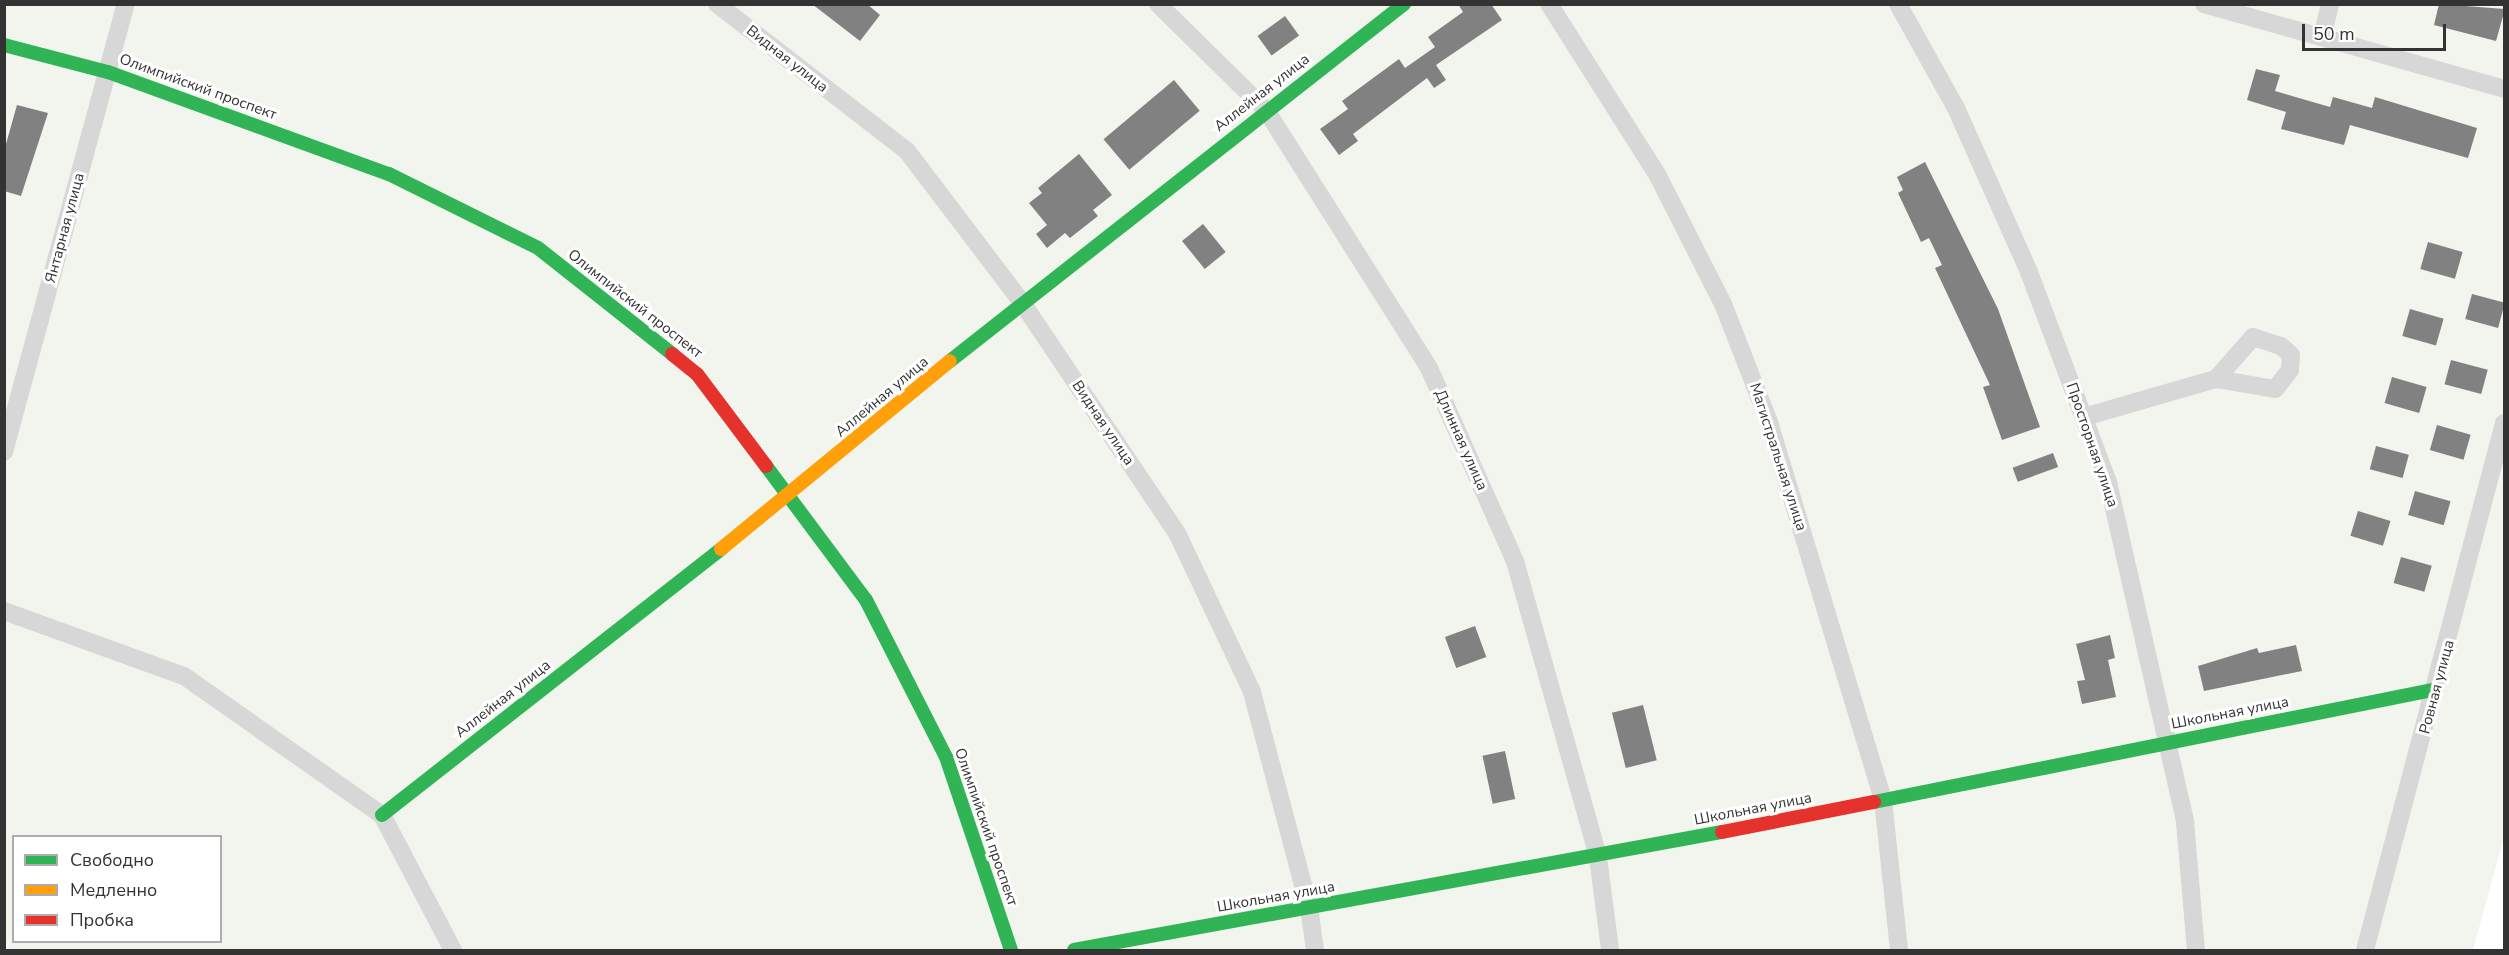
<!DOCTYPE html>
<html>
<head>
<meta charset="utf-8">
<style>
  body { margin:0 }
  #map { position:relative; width:2509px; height:955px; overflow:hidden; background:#fff; font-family:"Nunito Sans",sans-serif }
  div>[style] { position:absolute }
  .green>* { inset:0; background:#f1f5ed }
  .building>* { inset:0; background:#818181; transform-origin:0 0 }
  .street>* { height:18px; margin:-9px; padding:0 9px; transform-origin:9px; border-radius:9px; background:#d7d7d7 }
  .fast>* { height:14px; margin:-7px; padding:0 7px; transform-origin:7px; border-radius:7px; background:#30b455 }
  .slow>* { height:14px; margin:-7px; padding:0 7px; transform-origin:7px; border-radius:7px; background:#ff9f0a }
  .jam>* { height:14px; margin:-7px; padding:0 7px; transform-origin:7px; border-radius:7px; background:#e5322d }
  span { translate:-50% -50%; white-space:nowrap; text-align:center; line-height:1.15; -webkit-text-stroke:6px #fff; paint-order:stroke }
  .street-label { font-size:15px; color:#333 }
  .frame { position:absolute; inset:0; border:6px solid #333; pointer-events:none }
  .legend { position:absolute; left:12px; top:835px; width:210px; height:108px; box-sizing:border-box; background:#fff; border:2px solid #adadad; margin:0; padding:8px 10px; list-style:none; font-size:18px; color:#333 }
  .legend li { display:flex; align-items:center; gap:12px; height:30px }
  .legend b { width:30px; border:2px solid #adadad }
  .scale { position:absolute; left:2302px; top:24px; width:144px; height:27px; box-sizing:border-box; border:3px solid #333; border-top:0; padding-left:8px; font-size:18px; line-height:21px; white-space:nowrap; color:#333; -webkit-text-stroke:4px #fff; paint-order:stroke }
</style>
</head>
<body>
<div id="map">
  <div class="green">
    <div style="clip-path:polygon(evenodd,5px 5px,2504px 5px,2504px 837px,2473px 950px,5px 950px,5px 5px,14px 836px,220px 836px,220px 942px,14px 942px,14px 836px)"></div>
  </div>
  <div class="building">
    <div style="clip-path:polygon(812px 4px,867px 4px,880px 15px,860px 41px)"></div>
    <div style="clip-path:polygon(1458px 4px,1491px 4px,1502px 20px,1436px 65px,1446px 80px,1434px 88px,1427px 78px,1353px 134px,1358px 141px,1339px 155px,1320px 129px,1348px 109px,1342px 101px,1399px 59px,1405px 68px,1435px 47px,1428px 37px,1463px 12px)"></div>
    <div style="clip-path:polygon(2439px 4px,2505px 9px,2496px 41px,2434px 25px)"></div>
    <div style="left:1285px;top:16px;width:24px;height:34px;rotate:54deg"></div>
    <div style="clip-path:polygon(2256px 69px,2280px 75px,2275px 91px,2330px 107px,2333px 97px,2372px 108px,2375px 97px,2477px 128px,2468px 158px,2350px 125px,2344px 145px,2281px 129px,2286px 112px,2247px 100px)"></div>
    <div style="left:1174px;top:80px;width:40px;height:92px;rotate:50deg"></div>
    <div style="clip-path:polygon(17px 105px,48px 113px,21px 196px,4px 191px,4px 151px)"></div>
    <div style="clip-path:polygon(1079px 154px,1112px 195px,1093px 210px,1098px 216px,1070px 238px,1065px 233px,1047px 248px,1036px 234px,1047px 225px,1029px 203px,1042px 193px,1038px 188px)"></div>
    <div style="clip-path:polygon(1925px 162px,1998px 309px,2040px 427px,2002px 440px,1983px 387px,1990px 385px,1935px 268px,1942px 265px,1929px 238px,1921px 242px,1898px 193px,1903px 190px,1897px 177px)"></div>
    <div style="left:1203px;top:224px;width:36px;height:27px;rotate:51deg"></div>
    <div style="left:2428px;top:242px;width:36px;height:28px;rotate:16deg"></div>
    <div style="left:2472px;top:294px;width:34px;height:26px;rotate:15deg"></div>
    <div style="left:2410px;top:309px;width:35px;height:28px;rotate:16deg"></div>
    <div style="left:2451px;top:360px;width:38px;height:25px;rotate:15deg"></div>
    <div style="left:2392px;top:377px;width:36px;height:27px;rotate:16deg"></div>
    <div style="left:2437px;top:425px;width:35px;height:26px;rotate:16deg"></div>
    <div style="left:2376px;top:446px;width:34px;height:24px;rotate:15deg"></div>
    <div style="left:2053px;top:453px;width:15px;height:43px;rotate:70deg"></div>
    <div style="left:2415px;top:491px;width:37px;height:25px;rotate:16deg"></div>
    <div style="left:2358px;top:511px;width:34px;height:26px;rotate:17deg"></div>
    <div style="left:2401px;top:557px;width:32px;height:27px;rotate:16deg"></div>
    <div style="left:1475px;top:626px;width:33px;height:32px;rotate:70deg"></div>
    <div style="clip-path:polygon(2110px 635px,2115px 658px,2108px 660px,2116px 697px,2082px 704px,2077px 681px,2085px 680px,2076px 644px)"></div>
    <div style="clip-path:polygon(2296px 645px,2302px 671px,2204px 691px,2198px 666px,2257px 648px,2259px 653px)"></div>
    <div style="left:1643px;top:705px;width:57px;height:32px;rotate:76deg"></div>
    <div style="left:1505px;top:751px;width:49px;height:23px;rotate:78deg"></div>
  </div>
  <div class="street">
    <div style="left:717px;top:4px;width:240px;rotate:37.7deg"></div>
    <div style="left:907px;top:151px;width:188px;rotate:52.8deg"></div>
    <div style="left:1021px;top:301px;width:280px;rotate:56.1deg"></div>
    <div style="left:1177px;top:533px;width:176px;rotate:64.7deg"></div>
    <div style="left:1252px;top:692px;width:222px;rotate:75.2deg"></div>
    <div style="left:1309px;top:907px;width:43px;rotate:82.1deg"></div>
    <div style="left:1158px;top:4px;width:151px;rotate:44.5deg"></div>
    <div style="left:1266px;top:110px;width:305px;rotate:57.7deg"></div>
    <div style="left:1429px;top:368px;width:211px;rotate:66deg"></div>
    <div style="left:1515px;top:561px;width:307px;rotate:74.3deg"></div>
    <div style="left:1598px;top:857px;width:94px;rotate:82.6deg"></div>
    <div style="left:1549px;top:4px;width:204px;rotate:57.6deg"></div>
    <div style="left:1658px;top:176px;width:144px;rotate:63.1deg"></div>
    <div style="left:1723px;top:304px;width:127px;rotate:68.7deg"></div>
    <div style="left:1769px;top:422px;width:395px;rotate:73.2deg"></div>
    <div style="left:1883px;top:800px;width:151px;rotate:83.9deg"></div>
    <div style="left:1898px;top:4px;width:119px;rotate:60.9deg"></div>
    <div style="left:1956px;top:108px;width:180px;rotate:66deg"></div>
    <div style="left:2029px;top:272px;width:224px;rotate:69.4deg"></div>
    <div style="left:2108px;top:482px;width:349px;rotate:77.2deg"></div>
    <div style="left:2185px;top:822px;width:128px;rotate:85.1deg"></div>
    <div style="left:2204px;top:4px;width:312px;rotate:15.8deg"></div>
    <div style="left:2322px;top:37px;width:34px;rotate:-76deg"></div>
    <div style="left:2084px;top:417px;width:137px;rotate:-16.1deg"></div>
    <div style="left:2216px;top:379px;width:56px;rotate:-48.6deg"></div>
    <div style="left:2253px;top:337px;width:29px;rotate:18deg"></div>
    <div style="left:2281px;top:346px;width:13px;rotate:42deg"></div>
    <div style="left:2291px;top:355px;width:15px;rotate:94deg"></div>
    <div style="left:2290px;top:370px;width:24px;rotate:128deg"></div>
    <div style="left:2275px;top:389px;width:60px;rotate:-170.4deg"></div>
    <div style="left:4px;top:452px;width:464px;rotate:-74.8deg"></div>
    <div style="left:4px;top:611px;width:191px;rotate:19.9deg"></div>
    <div style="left:184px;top:676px;width:242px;rotate:35.1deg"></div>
    <div style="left:382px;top:815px;width:153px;rotate:62.3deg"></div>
    <div style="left:2365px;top:950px;width:545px;rotate:-75.22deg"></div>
  </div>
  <div class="fast">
    <div style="left:4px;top:45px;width:107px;rotate:14.6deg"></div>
    <div style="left:108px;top:72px;width:299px;rotate:20deg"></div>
    <div style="left:389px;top:174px;width:166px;rotate:26.4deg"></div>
    <div style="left:538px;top:248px;width:171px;rotate:38.3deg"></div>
    <div style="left:950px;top:361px;width:578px;rotate:-38.18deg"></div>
    <div style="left:766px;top:466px;width:167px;rotate:53.3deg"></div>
    <div style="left:866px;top:600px;width:176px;rotate:63deg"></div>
    <div style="left:946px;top:757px;width:204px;rotate:71.4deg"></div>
    <div style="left:1874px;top:802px;width:574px;rotate:-11.35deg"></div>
    <div style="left:382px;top:815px;width:431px;rotate:-38.1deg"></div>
    <div style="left:1074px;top:950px;width:659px;rotate:-10.32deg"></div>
  </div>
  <div class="slow">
    <div style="left:721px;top:549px;width:296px;rotate:-39.4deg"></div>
  </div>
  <div class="jam">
    <div style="left:672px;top:354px;width:32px;rotate:39deg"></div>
    <div style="left:697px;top:374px;width:115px;rotate:53.1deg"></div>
    <div style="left:1722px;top:832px;width:155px;rotate:-11.2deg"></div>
  </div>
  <div class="street-label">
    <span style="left:787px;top:59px;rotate:38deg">Видная улица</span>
    <span style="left:198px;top:87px;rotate:20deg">Олимпийский проспект</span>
    <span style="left:1262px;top:93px;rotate:-38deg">Аллейная улица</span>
    <span style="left:65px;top:228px;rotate:-75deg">Янтарная улица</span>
    <span style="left:635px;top:304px;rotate:38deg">Олимпийский проспект</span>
    <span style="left:882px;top:397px;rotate:-40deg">Аллейная улица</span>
    <span style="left:1103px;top:423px;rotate:56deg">Видная улица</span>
    <span style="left:1461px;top:440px;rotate:66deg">Длинная улица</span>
    <span style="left:2092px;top:445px;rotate:71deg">Просторная улица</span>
    <span style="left:1778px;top:457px;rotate:72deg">Магистральная улица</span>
    <span style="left:2437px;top:687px;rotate:-75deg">Ровная улица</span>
    <span style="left:503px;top:699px;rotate:-38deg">Аллейная улица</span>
    <span style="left:2230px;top:713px;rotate:-11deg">Школьная улица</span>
    <span style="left:1753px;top:809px;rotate:-11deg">Школьная улица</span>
    <span style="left:986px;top:827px;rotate:71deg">Олимпийский проспект</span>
    <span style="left:1276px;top:897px;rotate:-10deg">Школьная улица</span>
  </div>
  <div class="frame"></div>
  <ul class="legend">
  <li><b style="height:8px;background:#30b455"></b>Свободно</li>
  <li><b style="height:8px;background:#ff9f0a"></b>Медленно</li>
  <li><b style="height:8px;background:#e5322d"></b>Пробка</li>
  </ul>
  <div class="scale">50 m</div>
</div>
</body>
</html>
